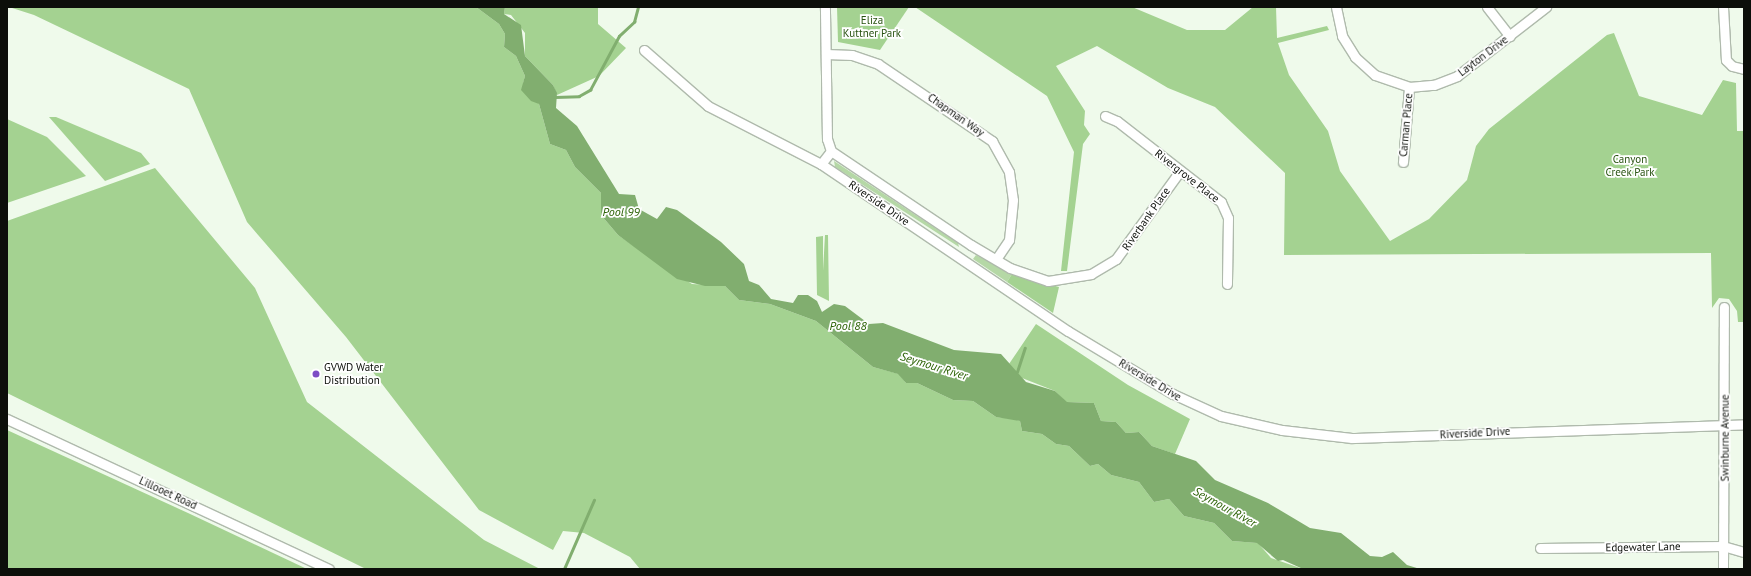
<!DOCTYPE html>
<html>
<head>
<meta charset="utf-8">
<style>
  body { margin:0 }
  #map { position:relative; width:1751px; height:576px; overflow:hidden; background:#effaeb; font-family:"PT Sans",sans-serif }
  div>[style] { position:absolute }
  .green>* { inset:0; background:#b5d8a6 }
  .forest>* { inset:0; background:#a4d291 }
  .water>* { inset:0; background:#81ae6f }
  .stream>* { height:2.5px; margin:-1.25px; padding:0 1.25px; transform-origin:1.25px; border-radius:1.25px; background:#81ae6f }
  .roads { filter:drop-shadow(1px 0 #afbaac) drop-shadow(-1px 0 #afbaac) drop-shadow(0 1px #afbaac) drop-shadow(0 -1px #afbaac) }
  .minor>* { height:9px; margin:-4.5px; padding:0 4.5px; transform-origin:4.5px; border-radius:4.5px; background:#fff }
  .dots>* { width:11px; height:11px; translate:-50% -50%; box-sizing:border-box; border:2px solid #fff; border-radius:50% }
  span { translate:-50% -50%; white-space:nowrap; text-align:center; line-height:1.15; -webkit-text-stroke:3.5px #fff; paint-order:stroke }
  .park-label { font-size:11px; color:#295312 }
  .street-label { font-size:11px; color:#0c0f0a }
  .poi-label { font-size:11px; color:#0c0f0a }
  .left { translate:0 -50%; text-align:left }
  .water-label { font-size:12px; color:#2a6103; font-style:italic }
  .frame { position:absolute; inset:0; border:8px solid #0c0f0a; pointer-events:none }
</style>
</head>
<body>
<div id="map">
  <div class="green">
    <div style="clip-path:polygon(834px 161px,958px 243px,959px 247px,835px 167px)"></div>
    <div style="clip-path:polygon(976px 255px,1012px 274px,1007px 282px,973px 259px)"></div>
  </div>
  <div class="forest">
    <div style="clip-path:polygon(9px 7px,476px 7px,499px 24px,505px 34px,504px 47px,516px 56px,525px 76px,523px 84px,539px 104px,550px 144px,566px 150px,575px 167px,601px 193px,601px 215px,618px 235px,638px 249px,692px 284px,725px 286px,739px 300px,770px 304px,816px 321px,873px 367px,899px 374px,906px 383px,917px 383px,953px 400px,973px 401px,996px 417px,1015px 419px,1020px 421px,1022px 431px,1042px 434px,1056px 444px,1069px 446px,1090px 466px,1098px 464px,1111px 475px,1139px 482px,1154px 502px,1169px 499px,1184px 516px,1214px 523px,1232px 541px,1258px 543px,1271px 558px,1303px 569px,640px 569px,630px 557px,584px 533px,563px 531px,553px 550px,479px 510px,346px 337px,247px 222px,189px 89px,34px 15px)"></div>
    <div style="clip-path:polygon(505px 7px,598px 7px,598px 24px,626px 48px,599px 76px,557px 95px,553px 85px,525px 56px,525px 33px,511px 15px,504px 14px)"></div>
    <div style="clip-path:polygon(837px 7px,909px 7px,880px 50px,838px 42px)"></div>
    <div style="clip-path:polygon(915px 7px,1132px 7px,1187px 30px,1225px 30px,1253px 7px,1276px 7px,1277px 38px,1327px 26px,1329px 30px,1278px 43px,1289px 75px,1328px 131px,1340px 171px,1390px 241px,1429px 219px,1467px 180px,1476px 146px,1489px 129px,1607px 35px,1614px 33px,1639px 96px,1702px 115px,1723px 80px,1736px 83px,1737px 131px,1744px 131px,1744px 322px,1738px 322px,1737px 311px,1729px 299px,1719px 298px,1712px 308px,1711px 253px,1284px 255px,1285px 173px,1215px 107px,1168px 88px,1097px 46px,1056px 66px,1085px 111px,1084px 125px,1090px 134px,1083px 144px,1067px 271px,1061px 271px,1074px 152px,1047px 96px)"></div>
    <div style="clip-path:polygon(49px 117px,56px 117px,141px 153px,150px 164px,105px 181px)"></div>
    <div style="clip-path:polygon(7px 119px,47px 137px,86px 176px,7px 203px)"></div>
    <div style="clip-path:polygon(155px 168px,255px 288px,307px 402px,484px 540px,540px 569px,366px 569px,7px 393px,7px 221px)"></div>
    <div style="clip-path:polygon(825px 235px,828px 235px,829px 301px,817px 295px,816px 237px,823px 236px,823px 271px)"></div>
    <div style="clip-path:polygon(1012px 274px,1059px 287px,1053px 313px,1007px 282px)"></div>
    <div style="clip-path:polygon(1036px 324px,1128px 385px,1190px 419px,1175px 454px,1152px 446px,1139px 432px,1126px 433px,1116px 422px,1101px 421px,1094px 403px,1066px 402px,1055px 391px,1022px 378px,1009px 364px)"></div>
    <div style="clip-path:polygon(7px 430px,188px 513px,307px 569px,7px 569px)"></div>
  </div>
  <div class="water">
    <div style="clip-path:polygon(476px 7px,505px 7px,504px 14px,521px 25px,525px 56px,553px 85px,557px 93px,556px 108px,577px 126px,619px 194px,635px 195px,639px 209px,657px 219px,666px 207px,677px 210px,721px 242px,744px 264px,749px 281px,759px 285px,771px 299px,793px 303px,798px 295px,808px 295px,817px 301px,822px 312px,834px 304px,845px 306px,869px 324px,883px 323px,954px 350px,1001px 354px,1026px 382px,1055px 391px,1067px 402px,1094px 403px,1101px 421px,1116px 422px,1126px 433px,1139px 432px,1152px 446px,1196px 461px,1215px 480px,1268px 503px,1310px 528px,1341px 533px,1370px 556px,1382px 557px,1393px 552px,1407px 565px,1420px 569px,1303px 569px,1283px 560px,1278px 561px,1257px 543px,1232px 541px,1214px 523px,1184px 516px,1169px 499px,1154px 502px,1139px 482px,1111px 475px,1098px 464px,1090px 466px,1069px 446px,1056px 444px,1042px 434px,1022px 431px,1020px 421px,996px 417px,973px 401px,953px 400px,917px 383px,906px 383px,898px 374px,873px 367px,816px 321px,770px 304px,739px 300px,725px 286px,705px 286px,677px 279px,618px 235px,601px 215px,601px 193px,575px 167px,566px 150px,550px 144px,539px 104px,531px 101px,521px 90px,525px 76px,516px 56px,504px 47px,505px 34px,499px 24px)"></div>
  </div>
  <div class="stream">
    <div style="left:555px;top:97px;width:24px;rotate:-2deg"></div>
    <div style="left:579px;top:96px;width:13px;rotate:-29deg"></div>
    <div style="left:590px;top:90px;width:61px;rotate:-61.8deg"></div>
    <div style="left:619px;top:36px;width:21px;rotate:-43deg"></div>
    <div style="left:634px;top:22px;width:16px;rotate:-75deg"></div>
    <div style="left:1017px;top:372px;width:25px;rotate:-72deg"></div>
    <div style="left:564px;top:569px;width:75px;rotate:-66.5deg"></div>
  </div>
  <div class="roads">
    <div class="minor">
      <div style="left:1336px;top:7px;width:30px;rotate:78deg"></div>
      <div style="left:1342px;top:36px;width:25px;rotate:58deg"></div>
      <div style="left:1355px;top:57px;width:27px;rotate:42deg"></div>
      <div style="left:1375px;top:75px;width:36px;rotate:19deg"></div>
      <div style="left:1409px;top:87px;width:25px;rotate:-5deg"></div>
      <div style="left:1434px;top:85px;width:25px;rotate:-21deg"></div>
      <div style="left:1457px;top:76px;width:113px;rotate:-37.8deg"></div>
      <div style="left:1487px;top:7px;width:37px;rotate:52deg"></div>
      <div style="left:1723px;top:7px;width:53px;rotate:86.8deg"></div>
      <div style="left:1726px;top:60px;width:8px;rotate:45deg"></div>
      <div style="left:1732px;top:66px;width:12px;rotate:14deg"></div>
      <div style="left:644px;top:50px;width:85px;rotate:41.2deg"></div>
      <div style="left:708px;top:106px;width:127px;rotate:27.2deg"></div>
      <div style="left:821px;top:164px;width:298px;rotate:34.1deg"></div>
      <div style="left:1068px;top:331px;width:122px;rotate:31deg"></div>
      <div style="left:1173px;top:394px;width:53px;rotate:24.6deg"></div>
      <div style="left:1221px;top:416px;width:63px;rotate:12.9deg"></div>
      <div style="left:1282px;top:430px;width:70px;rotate:6.5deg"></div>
      <div style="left:1352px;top:438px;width:392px;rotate:-2deg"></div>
      <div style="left:826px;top:54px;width:26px;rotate:2deg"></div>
      <div style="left:852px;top:55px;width:28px;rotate:19deg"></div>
      <div style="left:878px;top:64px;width:138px;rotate:34deg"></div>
      <div style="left:992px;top:141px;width:35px;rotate:61deg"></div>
      <div style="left:1009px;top:172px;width:28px;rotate:82deg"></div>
      <div style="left:1013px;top:200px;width:40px;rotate:95.7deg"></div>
      <div style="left:1009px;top:240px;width:23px;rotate:124deg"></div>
      <div style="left:1105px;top:116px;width:13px;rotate:23deg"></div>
      <div style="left:1117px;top:121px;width:132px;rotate:37.9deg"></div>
      <div style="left:1221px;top:202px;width:17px;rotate:66deg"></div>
      <div style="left:1228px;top:218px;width:66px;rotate:90.9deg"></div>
      <div style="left:831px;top:151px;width:169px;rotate:33.9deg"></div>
      <div style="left:971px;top:245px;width:45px;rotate:30.5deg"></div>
      <div style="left:1010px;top:268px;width:40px;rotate:18.9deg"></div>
      <div style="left:1048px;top:281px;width:44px;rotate:-9.2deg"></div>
      <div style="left:1091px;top:274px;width:29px;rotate:-31deg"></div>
      <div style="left:1116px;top:259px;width:109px;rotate:-54deg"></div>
      <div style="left:1403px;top:162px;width:75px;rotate:-85.4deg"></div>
      <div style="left:821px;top:164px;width:16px;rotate:-52deg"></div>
      <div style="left:831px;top:151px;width:13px;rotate:-108deg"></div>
      <div style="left:827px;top:139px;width:132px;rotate:-90.9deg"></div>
      <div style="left:7px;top:419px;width:355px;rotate:25deg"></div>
      <div style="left:1540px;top:548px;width:183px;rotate:-0.6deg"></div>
      <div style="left:1723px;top:546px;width:22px;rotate:16deg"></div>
      <div style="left:1723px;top:569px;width:262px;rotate:-89.8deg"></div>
    </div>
  </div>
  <div class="dots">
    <div style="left:316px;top:374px;background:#7d4dc5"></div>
  </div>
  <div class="park-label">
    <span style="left:872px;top:27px">Eliza<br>Kuttner Park</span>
    <span style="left:1630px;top:166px">Canyon<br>Creek Park</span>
  </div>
  <div class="street-label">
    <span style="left:1483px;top:56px;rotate:-37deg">Layton Drive</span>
    <span style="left:956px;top:115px;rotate:35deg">Chapman Way</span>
    <span style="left:1406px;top:125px;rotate:-85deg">Carman Place</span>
    <span style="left:1187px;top:176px;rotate:38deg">Rivergrove Place</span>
    <span style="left:879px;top:203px;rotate:34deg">Riverside Drive</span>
    <span style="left:1146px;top:219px;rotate:-55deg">Riverbank Place</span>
    <span style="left:1150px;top:380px;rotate:31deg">Riverside Drive</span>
    <span style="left:1475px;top:433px;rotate:-3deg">Riverside Drive</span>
    <span style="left:1725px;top:438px;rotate:-90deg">Swinburne Avenue</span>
    <span style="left:168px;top:493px;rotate:25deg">Lillooet Road</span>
    <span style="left:1643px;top:547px;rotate:-1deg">Edgewater Lane</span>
  </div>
  <div class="poi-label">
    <span class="left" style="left:324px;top:374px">GVWD Water<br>Distribution</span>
  </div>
  <div class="water-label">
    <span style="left:621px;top:212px">Pool 99</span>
    <span style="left:848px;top:326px">Pool 88</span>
    <span style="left:934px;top:366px;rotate:17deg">Seymour River</span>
    <span style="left:1225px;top:507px;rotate:29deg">Seymour River</span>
  </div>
  <div class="frame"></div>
</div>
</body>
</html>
